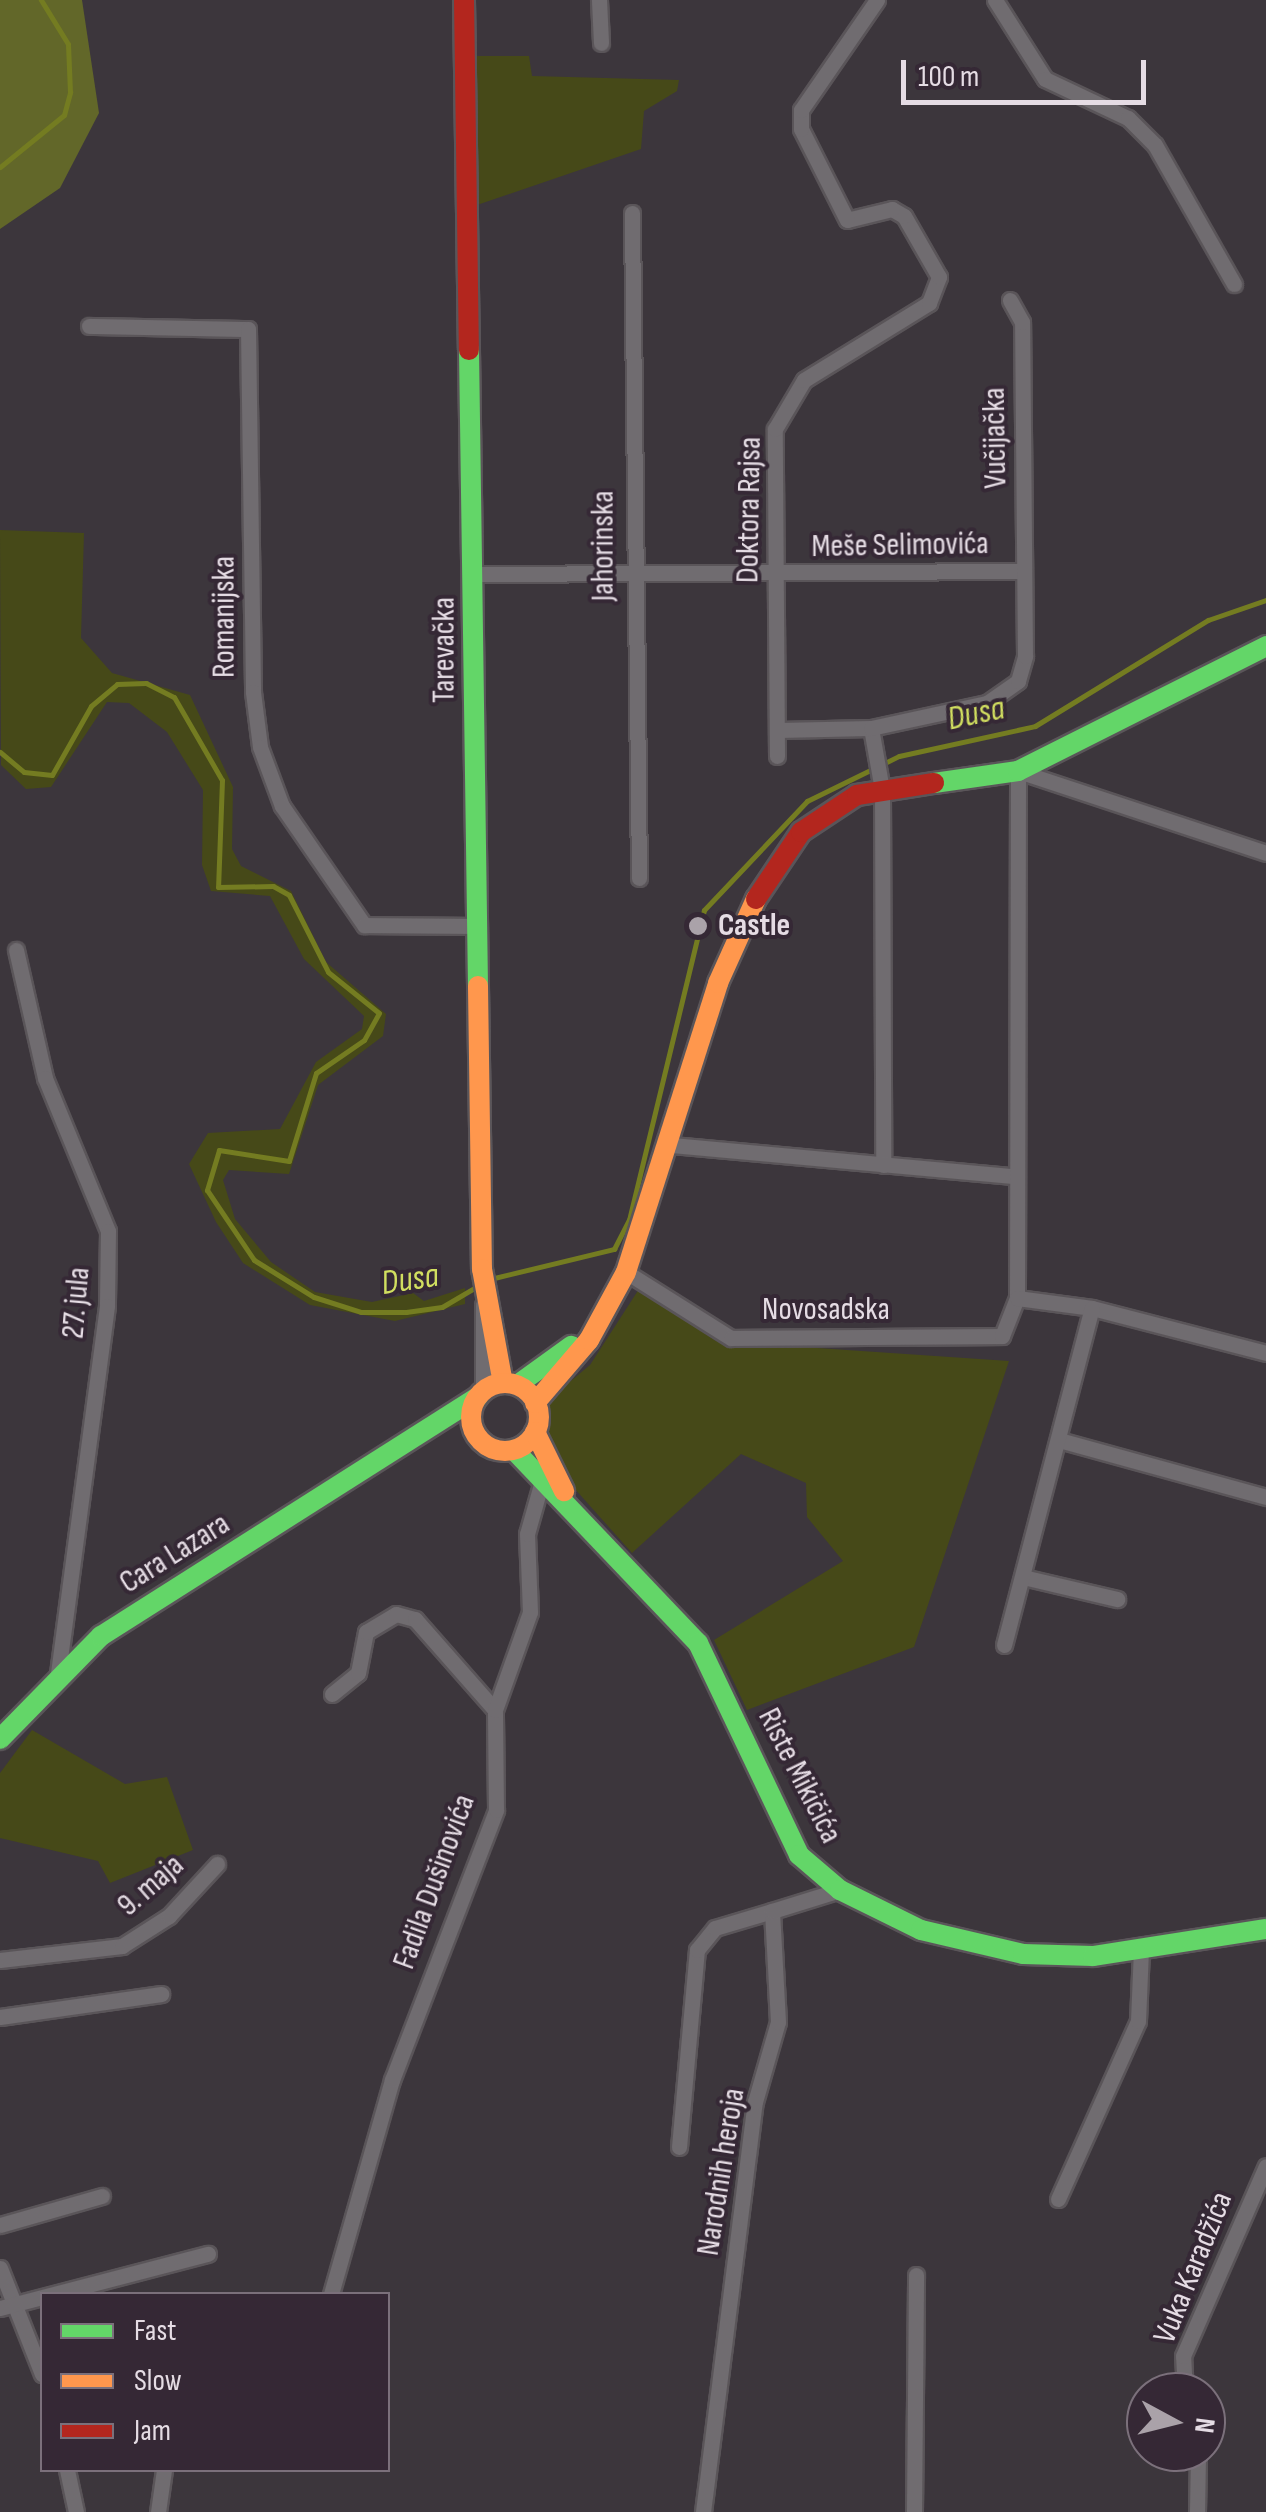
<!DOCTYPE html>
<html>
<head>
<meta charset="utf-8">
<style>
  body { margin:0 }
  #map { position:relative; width:1266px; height:2512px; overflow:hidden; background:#3c363c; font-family:"Sofia Sans Condensed",sans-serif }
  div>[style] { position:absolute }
  .green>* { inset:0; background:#464918 }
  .forest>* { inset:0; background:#626729 }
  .stream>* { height:5px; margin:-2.5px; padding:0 2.5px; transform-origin:2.5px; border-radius:2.5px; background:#747c21 }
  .roads { filter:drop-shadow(2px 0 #5a5559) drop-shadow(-2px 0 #5a5559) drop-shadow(0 2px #5a5559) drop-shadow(0 -2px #5a5559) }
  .street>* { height:15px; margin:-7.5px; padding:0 7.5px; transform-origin:7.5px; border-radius:7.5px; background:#706c70 }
  .fast>* { height:20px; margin:-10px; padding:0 10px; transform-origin:10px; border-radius:10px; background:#63d668 }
  .slow>* { height:20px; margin:-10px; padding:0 10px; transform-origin:10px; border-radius:10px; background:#ff974d }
  .slow>.ring { margin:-10px; padding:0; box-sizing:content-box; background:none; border:20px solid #ff974d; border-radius:50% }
  .jam>* { height:20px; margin:-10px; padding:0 10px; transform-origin:10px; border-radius:10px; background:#b3261e }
  .dots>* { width:28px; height:28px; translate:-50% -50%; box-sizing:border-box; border:5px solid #352835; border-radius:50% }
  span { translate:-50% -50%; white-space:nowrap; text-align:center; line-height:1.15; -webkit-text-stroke:8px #352835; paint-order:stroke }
  .street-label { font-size:32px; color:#e5dce4 }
  .poi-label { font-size:32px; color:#e5dce4; font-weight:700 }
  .left { translate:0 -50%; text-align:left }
  .water-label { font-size:35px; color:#d1de60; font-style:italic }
  .legend { position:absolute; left:40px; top:2292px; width:350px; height:180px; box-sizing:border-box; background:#352835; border:2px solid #7b707b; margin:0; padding:12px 18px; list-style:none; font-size:30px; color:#e5dce4 }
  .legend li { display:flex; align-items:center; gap:20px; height:50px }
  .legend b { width:50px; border:2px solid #7b707b }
  .north { position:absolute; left:1126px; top:2372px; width:100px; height:100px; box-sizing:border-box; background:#352835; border:2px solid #7b707b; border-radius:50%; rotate:97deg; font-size:28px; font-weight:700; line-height:40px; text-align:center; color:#e5dce4 }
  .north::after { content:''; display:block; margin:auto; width:35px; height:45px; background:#aaa2a9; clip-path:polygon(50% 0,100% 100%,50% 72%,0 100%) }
  .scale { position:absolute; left:901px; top:60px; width:245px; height:45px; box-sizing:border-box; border:5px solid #e5dce4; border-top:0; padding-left:12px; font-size:30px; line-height:35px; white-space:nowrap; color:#e5dce4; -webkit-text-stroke:8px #352835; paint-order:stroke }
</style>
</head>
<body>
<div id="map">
  <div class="green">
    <div style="clip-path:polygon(477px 56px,529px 56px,532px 76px,679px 80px,677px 91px,644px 111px,641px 149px,477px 205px)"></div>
    <div style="clip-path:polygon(0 530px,84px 533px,81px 638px,112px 673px,190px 695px,233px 787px,232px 849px,241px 866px,291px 891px,326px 962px,386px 1014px,383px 1036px,318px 1085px,289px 1174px,229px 1170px,223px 1180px,235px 1219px,271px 1262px,315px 1292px,372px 1302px,413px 1293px,424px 1301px,465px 1288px,465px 1304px,395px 1321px,310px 1305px,243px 1263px,216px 1222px,189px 1164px,208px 1133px,280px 1129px,316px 1062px,362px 1029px,364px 1016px,304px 959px,270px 896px,211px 891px,202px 865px,203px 790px,167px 732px,129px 703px,107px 702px,51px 787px,26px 789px,1px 765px)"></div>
    <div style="clip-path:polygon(639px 1289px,716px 1341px,1009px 1361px,914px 1647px,747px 1710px,714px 1640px,843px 1561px,807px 1517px,806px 1483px,741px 1454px,632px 1553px,566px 1479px,547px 1444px,548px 1400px,590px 1365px)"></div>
    <div style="clip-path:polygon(32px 1730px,125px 1784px,167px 1777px,193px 1850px,110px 1883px,98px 1861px,0 1838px,0 1773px)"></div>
  </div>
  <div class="forest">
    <div style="clip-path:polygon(0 0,82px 0,99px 113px,60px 188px,0 229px)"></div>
  </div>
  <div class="stream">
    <div style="left:0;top:167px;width:82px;rotate:-39.1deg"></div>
    <div style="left:64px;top:115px;width:24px;rotate:-75deg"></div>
    <div style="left:70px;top:92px;width:48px;rotate:-92.4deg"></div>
    <div style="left:68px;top:44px;width:52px;rotate:-121.5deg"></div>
    <div style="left:0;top:752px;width:31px;rotate:40deg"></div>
    <div style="left:24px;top:772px;width:28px;rotate:6deg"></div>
    <div style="left:52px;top:775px;width:79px;rotate:-60.5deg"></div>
    <div style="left:91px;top:706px;width:34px;rotate:-40deg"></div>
    <div style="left:117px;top:684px;width:29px;rotate:-2deg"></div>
    <div style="left:146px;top:683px;width:31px;rotate:27deg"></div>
    <div style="left:174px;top:697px;width:96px;rotate:60deg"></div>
    <div style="left:222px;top:780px;width:107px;rotate:92.1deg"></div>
    <div style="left:218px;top:887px;width:55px;rotate:-1deg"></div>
    <div style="left:273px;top:886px;width:18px;rotate:29deg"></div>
    <div style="left:289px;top:895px;width:86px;rotate:63.1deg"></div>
    <div style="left:328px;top:972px;width:65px;rotate:38.8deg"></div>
    <div style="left:379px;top:1013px;width:31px;rotate:119deg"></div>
    <div style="left:364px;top:1040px;width:58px;rotate:145.5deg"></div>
    <div style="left:316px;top:1073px;width:92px;rotate:107.1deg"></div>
    <div style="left:289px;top:1161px;width:71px;rotate:-171.1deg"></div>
    <div style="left:219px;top:1150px;width:42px;rotate:106.7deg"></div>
    <div style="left:207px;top:1190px;width:84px;rotate:56.1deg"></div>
    <div style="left:254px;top:1260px;width:70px;rotate:31.7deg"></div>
    <div style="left:314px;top:1297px;width:49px;rotate:17.7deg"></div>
    <div style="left:361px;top:1312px;width:45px"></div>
    <div style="left:406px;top:1312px;width:36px;rotate:-8deg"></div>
    <div style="left:442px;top:1307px;width:45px;rotate:-30.5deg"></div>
    <div style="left:490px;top:1279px;width:128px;rotate:-13.6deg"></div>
    <div style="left:614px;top:1249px;width:33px;rotate:-63deg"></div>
    <div style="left:629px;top:1220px;width:319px;rotate:-76.4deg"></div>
    <div style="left:704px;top:910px;width:150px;rotate:-46.6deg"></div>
    <div style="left:807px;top:801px;width:102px;rotate:-26.1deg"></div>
    <div style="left:899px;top:756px;width:139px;rotate:-12.4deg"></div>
    <div style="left:1035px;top:726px;width:203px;rotate:-31.5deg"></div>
    <div style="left:1208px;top:620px;width:61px;rotate:-19deg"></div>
  </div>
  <div class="roads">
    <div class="street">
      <div style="left:599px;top:0;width:43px;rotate:87.3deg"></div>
      <div style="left:995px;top:0;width:93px;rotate:57.7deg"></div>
      <div style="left:1045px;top:79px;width:92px;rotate:25.2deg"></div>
      <div style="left:1128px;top:118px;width:38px;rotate:45deg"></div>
      <div style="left:1155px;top:145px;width:160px;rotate:60.4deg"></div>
      <div style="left:632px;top:213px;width:665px;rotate:89.4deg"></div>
      <div style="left:89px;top:326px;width:159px;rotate:1.1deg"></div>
      <div style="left:248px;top:329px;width:363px;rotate:89.2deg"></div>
      <div style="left:253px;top:692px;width:55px;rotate:82.7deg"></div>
      <div style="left:260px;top:747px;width:63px;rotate:69.6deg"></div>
      <div style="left:282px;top:806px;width:145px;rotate:55.4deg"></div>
      <div style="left:364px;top:925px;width:109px;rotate:0.5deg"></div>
      <div style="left:476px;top:574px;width:548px;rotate:-0.31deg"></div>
      <div style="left:871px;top:728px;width:63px;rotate:79.9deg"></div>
      <div style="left:882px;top:790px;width:375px;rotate:89.8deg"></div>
      <div style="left:778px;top:730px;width:93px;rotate:-1.2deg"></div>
      <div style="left:871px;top:728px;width:119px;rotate:-12.2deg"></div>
      <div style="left:987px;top:703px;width:38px;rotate:-35deg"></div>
      <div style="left:1018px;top:681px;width:26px;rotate:-74deg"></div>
      <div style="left:1025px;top:656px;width:334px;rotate:-90.5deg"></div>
      <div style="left:1022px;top:322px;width:25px;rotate:-119deg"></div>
      <div style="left:777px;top:756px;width:327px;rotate:-90.4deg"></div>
      <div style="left:775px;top:429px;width:57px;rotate:-59.4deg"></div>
      <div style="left:804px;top:380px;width:147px;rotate:-31.6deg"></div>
      <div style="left:929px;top:303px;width:28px;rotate:-69deg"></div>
      <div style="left:939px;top:277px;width:70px;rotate:-119.8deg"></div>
      <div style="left:904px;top:216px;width:14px;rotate:-150deg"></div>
      <div style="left:892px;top:209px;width:46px;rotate:166.3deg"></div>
      <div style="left:847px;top:220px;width:102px;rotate:-116.8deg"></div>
      <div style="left:801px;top:129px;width:19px;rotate:-90deg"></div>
      <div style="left:801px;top:110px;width:134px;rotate:-55.4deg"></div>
      <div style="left:16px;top:950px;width:131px;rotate:77.2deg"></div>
      <div style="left:45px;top:1078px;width:165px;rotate:67.6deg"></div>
      <div style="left:108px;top:1231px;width:75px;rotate:90.8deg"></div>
      <div style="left:107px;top:1306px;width:371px;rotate:97.6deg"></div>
      <div style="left:671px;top:1145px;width:344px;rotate:5.2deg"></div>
      <div style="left:626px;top:1272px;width:124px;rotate:32.2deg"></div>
      <div style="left:731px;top:1338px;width:271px;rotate:-0.4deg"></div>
      <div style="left:1002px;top:1336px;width:41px;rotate:-68.5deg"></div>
      <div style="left:1017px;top:1298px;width:527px;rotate:-89.89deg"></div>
      <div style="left:1018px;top:771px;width:261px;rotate:18.3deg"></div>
      <div style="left:1017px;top:1298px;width:76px;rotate:7.6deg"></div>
      <div style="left:1092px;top:1308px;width:180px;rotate:14.5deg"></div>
      <div style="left:483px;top:1305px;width:86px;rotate:90deg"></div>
      <div style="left:1059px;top:1440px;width:215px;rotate:15.4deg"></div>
      <div style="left:1023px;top:1577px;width:97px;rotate:13.2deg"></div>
      <div style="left:1004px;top:1645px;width:348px;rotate:-75.4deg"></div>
      <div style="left:332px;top:1694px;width:33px;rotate:-39deg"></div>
      <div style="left:358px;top:1673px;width:42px;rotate:-79deg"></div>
      <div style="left:366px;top:1632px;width:35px;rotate:-31deg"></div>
      <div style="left:396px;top:1614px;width:20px;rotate:15deg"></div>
      <div style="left:415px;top:1619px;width:121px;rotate:48.7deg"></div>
      <div style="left:0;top:1960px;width:123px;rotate:-6.5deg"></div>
      <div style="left:122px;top:1946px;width:56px;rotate:-32.6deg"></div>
      <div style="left:169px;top:1916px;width:71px;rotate:-47.3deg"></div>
      <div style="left:0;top:2017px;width:163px;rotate:-8.1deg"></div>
      <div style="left:679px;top:2147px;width:198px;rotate:-84.8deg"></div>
      <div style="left:697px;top:1950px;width:28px;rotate:-51deg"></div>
      <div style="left:715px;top:1928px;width:59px;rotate:-16.6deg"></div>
      <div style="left:1058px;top:2199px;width:195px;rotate:-65.8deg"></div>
      <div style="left:1138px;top:2021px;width:71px;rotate:-87.6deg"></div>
      <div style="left:0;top:2225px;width:106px;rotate:-15.9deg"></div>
      <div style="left:0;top:2268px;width:114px;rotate:68.4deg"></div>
      <div style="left:331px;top:2294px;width:223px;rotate:-74.1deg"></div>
      <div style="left:392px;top:2080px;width:289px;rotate:-68.9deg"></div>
      <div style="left:496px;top:1810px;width:100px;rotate:-90.6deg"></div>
      <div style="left:495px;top:1710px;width:104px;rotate:-70.3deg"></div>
      <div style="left:530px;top:1612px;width:78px;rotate:-92.2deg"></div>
      <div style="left:527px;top:1534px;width:55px;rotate:-74.2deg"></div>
      <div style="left:0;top:2308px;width:215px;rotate:-14.6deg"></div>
      <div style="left:1185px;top:2392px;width:36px;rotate:-93deg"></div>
      <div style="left:1183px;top:2356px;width:207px;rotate:-66.4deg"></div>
      <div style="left:67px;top:2470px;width:43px;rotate:77.9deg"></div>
      <div style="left:158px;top:2512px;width:42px;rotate:-81.9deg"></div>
      <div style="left:703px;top:2512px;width:413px;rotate:-82.8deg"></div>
      <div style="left:755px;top:2102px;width:83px;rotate:-74deg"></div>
      <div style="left:778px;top:2022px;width:111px;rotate:-93.1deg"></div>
      <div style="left:772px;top:1911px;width:71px;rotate:-17.2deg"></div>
      <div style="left:914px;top:2512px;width:237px;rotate:-89.5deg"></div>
      <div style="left:1197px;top:2512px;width:60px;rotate:-89deg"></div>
    </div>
    <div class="fast">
      <div style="left:469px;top:350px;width:636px;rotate:89.19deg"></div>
      <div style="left:934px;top:783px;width:85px;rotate:-8.1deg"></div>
      <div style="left:1018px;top:771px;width:278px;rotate:-26.7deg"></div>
      <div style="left:517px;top:1385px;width:67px;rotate:-35.8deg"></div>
      <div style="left:514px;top:1450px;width:267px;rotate:46.4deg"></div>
      <div style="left:698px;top:1643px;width:235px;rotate:64.5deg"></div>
      <div style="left:799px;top:1855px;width:54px;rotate:40.5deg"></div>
      <div style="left:840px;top:1890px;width:90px;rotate:26.3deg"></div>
      <div style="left:921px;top:1930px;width:105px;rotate:13.2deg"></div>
      <div style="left:1023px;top:1954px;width:70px;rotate:1.6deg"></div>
      <div style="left:1093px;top:1956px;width:175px;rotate:-8.9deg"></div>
      <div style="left:0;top:1739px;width:144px;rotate:-45.6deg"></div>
      <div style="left:101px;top:1636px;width:446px;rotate:-32.4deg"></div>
    </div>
    <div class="slow">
      <div style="left:478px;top:986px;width:283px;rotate:89.2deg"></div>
      <div style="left:482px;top:1269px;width:116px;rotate:79.6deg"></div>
      <div class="ring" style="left:471px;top:1383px;width:48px;height:48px"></div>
      <div style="left:535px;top:1403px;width:83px;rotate:-49.4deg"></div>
      <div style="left:589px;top:1340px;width:77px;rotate:-61.4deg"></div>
      <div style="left:626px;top:1272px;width:303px;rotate:-72.3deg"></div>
      <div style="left:718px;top:983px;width:92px;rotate:-65.7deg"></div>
      <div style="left:535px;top:1432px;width:66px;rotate:63.8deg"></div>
    </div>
    <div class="jam">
      <div style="left:464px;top:0;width:350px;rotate:89.2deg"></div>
      <div style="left:756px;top:899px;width:81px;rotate:-56.1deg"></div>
      <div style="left:801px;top:832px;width:67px;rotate:-33.5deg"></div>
      <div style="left:857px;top:795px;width:78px;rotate:-8.9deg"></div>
    </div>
  </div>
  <div class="dots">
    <div style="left:698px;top:926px;background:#aaa2a9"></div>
  </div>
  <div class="street-label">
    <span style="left:996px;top:438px;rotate:-91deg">Vučijačka</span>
    <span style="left:750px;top:510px;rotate:-89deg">Doktora Rajsa</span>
    <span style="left:604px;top:546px;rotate:-90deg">Jahorinska</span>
    <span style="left:900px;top:546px;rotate:-1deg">Meše Selimovića</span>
    <span style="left:225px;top:617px;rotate:-90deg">Romanijska</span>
    <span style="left:445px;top:650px;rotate:-90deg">Tarevačka</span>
    <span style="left:77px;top:1303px;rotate:-85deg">27. jula</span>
    <span style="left:826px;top:1310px">Novosadska</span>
    <span style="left:175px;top:1554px;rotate:-32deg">Cara Lazara</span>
    <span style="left:799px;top:1776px;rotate:63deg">Riste Mikičića</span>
    <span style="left:435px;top:1882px;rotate:-70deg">Fadila Dušinovića</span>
    <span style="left:151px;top:1886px;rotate:-41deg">9. maja</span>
    <span style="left:722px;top:2172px;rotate:-81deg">Narodnih heroja</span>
    <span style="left:1194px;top:2268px;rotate:-68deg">Vuka Karadžića</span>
  </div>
  <div class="poi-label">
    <span class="left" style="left:718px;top:926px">Castle</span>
  </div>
  <div class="water-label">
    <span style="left:976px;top:714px;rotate:-12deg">Dusa</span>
    <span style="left:410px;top:1280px;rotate:-9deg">Dusa</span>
  </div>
  <ul class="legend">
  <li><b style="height:12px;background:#63d668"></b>Fast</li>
  <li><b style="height:12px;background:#ff974d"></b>Slow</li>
  <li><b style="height:12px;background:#b3261e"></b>Jam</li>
  </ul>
  <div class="north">N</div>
  <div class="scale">100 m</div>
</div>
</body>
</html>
